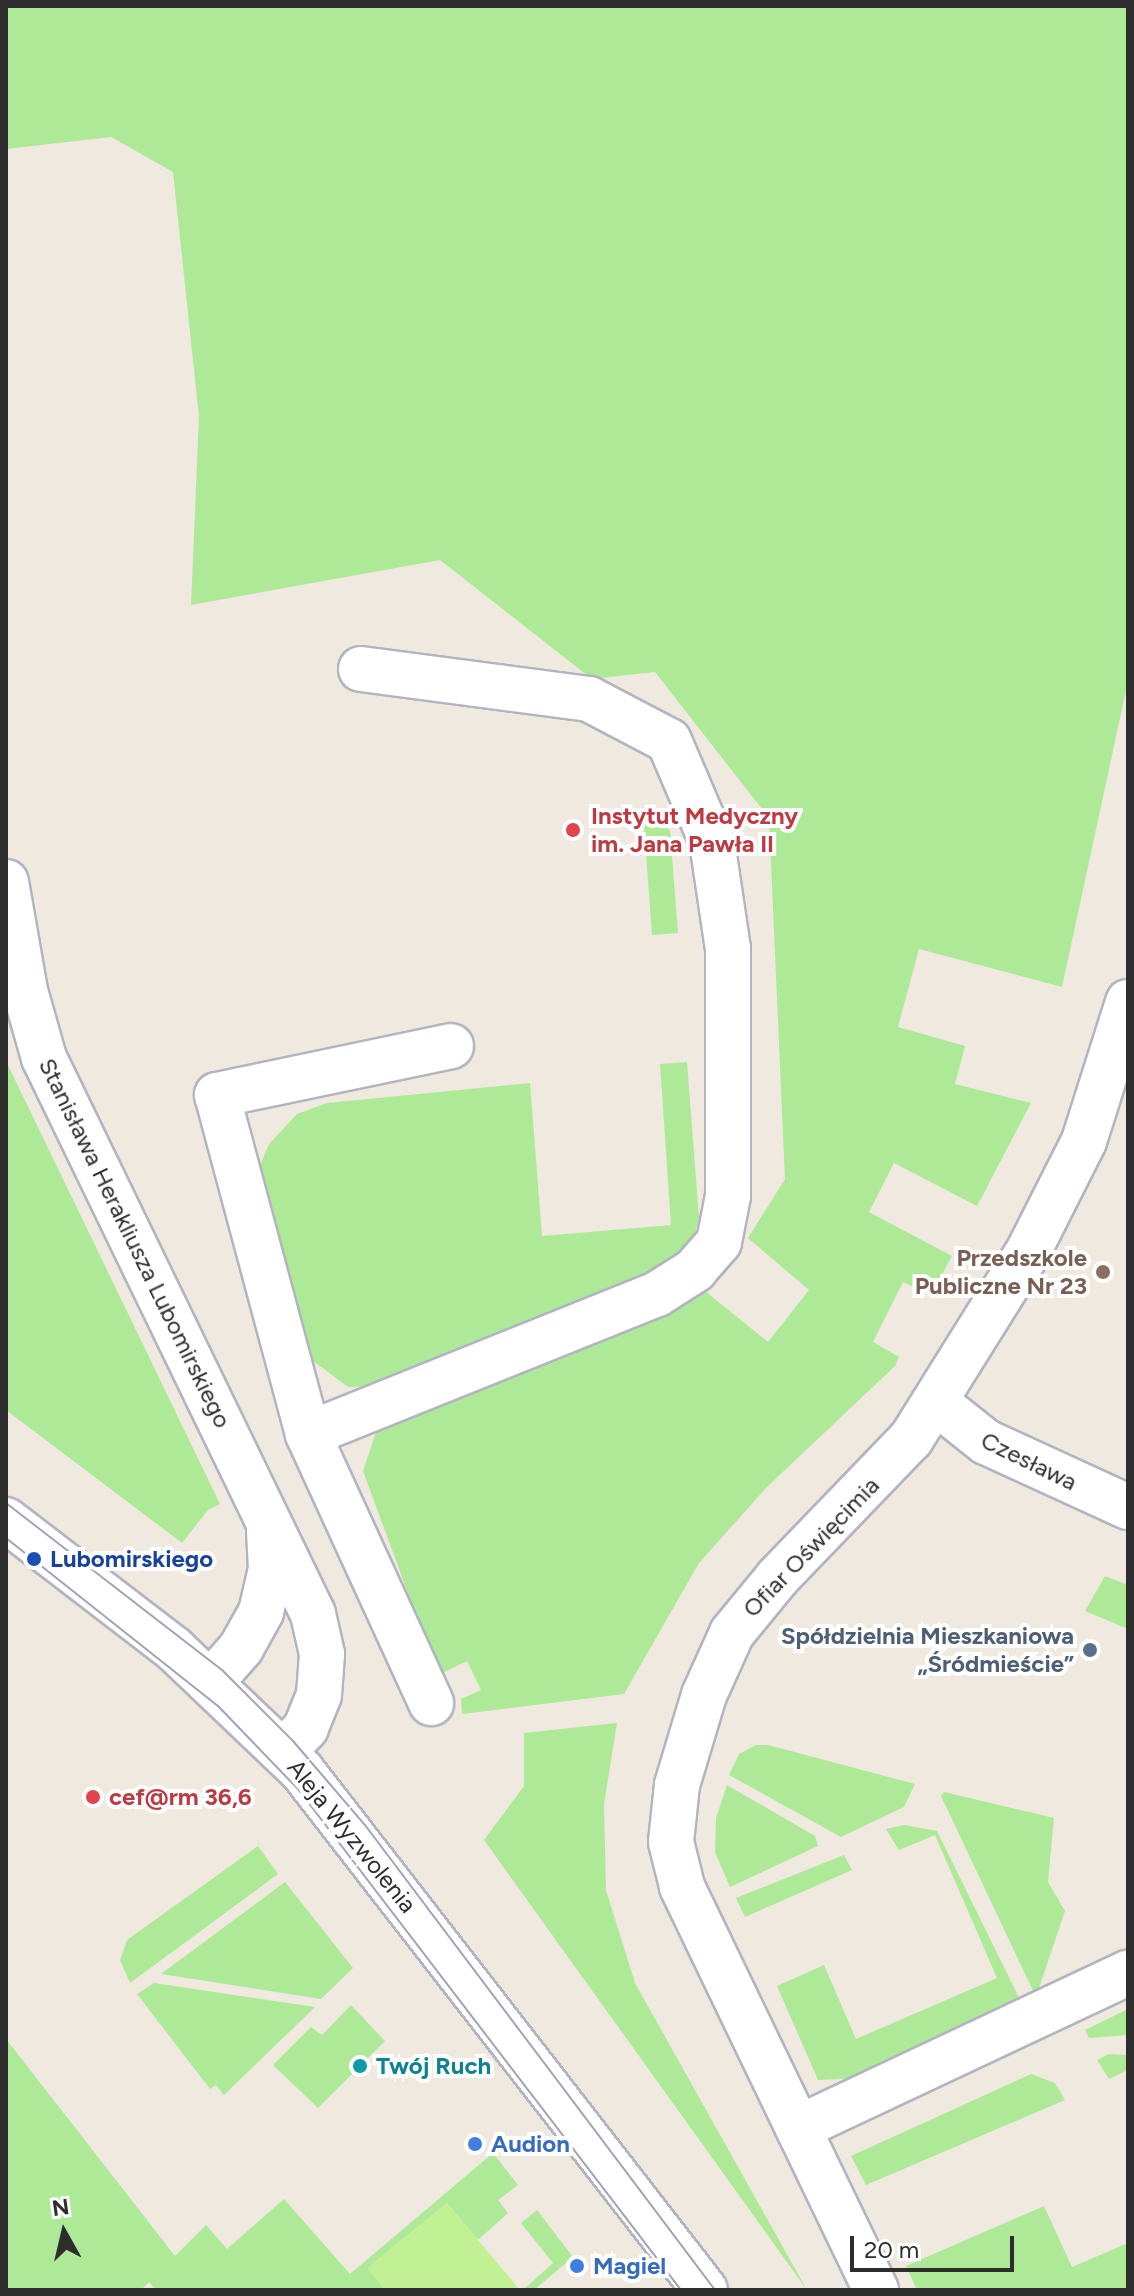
<!DOCTYPE html>
<html>
<head>
<meta charset="utf-8">
<style>
  body { margin:0 }
  #map { position:relative; width:1134px; height:2296px; overflow:hidden; background:#efe9df; font-family:Figtree,sans-serif }
  div>[style] { position:absolute }
  .green>* { inset:0; background:#aee998 }
  .pitch>* { inset:0; background:#c2f193 }
  .roads { filter:drop-shadow(2px 0 #b3b4c1) drop-shadow(-2px 0 #b3b4c1) drop-shadow(0 2px #b3b4c1) drop-shadow(0 -2px #b3b4c1) }
  .minor>* { height:44px; margin:-22px; padding:0 22px; transform-origin:22px; border-radius:22px; background:#fff }
  .tertiary>* { height:44px; margin:-22px; padding:0 22px; transform-origin:22px; border-radius:22px; background:#fff }
  .tram>* { height:2px; margin:-1px; padding:0 1px; transform-origin:1px; border-radius:1px; background:#a1a2b8 }
  .dots>* { width:22px; height:22px; translate:-50% -50%; box-sizing:border-box; border:4px solid #fff; border-radius:50% }
  span { translate:-50% -50%; white-space:nowrap; text-align:center; line-height:1.15; -webkit-text-stroke:8px #fff; paint-order:stroke }
  .health-label { font-size:24px; color:#be3a42; font-weight:700 }
  .left { translate:0 -50%; text-align:left }
  .street-label { font-size:24px; color:#2d2d2d }
  .education-label { font-size:24px; color:#785e54; font-weight:700 }
  .right { translate:-100% -50%; text-align:right }
  .transit-label { font-size:24px; color:#164399; font-weight:700 }
  .service-label { font-size:24px; color:#4e5e75; font-weight:700 }
  .culture-label { font-size:24px; color:#0d838f; font-weight:700 }
  .shop-label { font-size:24px; color:#366cbe; font-weight:700 }
  .frame { position:absolute; inset:0; border:8px solid #2d2d2d; pointer-events:none }
  .north { position:absolute; left:24px; top:2192px; width:80px; height:80px; -webkit-text-stroke:6px #fff; paint-order:stroke; rotate:352deg; font-size:22px; font-weight:700; line-height:32px; text-align:center; color:#2d2d2d }
  .north::after { content:''; display:block; margin:auto; width:28px; height:36px; background:#2d2d2d; clip-path:polygon(50% 0,100% 100%,50% 72%,0 100%) }
  .scale { position:absolute; left:850px; top:2236px; width:164px; height:36px; box-sizing:border-box; border:4px solid #2d2d2d; border-top:0; padding-left:10px; font-size:24px; line-height:28px; white-space:nowrap; color:#2d2d2d; -webkit-text-stroke:6px #fff; paint-order:stroke }
</style>
</head>
<body>
<div id="map">
  <div class="green">
    <div style="clip-path:polygon(6px 6px,1128px 6px,1128px 681px,1062px 987px,919px 949px,898px 1027px,965px 1046px,955px 1084px,1031px 1103px,977px 1206px,894px 1163px,869px 1212px,952px 1256px,931px 1295px,903px 1282px,873px 1342px,899px 1357px,895px 1366px,767px 1487px,699px 1563px,624px 1694px,462px 1714px,461px 1699px,481px 1690px,467px 1661px,438px 1675px,363px 1471px,378px 1426px,700px 1287px,768px 1342px,809px 1290px,748px 1238px,785px 1179px,769px 818px,655px 672px,592px 679px,440px 560px,191px 605px,199px 417px,173px 172px,111px 137px,6px 149px)"></div>
    <div style="clip-path:polygon(643px 812px,660px 819px,670px 831px,678px 933px,652px 935px)"></div>
    <div style="clip-path:polygon(6px 1061px,220px 1504px,208px 1510px,182px 1543px,6px 1410px)"></div>
    <div style="clip-path:polygon(687px 1062px,699px 1218px,692px 1245px,676px 1263px,374px 1386px,348px 1387px,312px 1360px,257px 1172px,269px 1144px,297px 1114px,327px 1103px,530px 1083px,542px 1236px,671px 1225px,660px 1064px)"></div>
    <div style="clip-path:polygon(1105px 1576px,1128px 1585px,1128px 1629px,1085px 1611px)"></div>
    <div style="clip-path:polygon(617px 1723px,604px 1804px,606px 1890px,635px 1983px,807px 2290px,484px 1840px,524px 1786px,524px 1733px)"></div>
    <div style="clip-path:polygon(756px 1745px,768px 1745px,915px 1784px,904px 1807px,841px 1837px,729px 1775px,739px 1754px)"></div>
    <div style="clip-path:polygon(727px 1785px,815px 1836px,818px 1846px,730px 1887px,715px 1852px,716px 1818px)"></div>
    <div style="clip-path:polygon(944px 1792px,1054px 1818px,1048px 1882px,1065px 1911px,1036px 1997px,941px 1796px)"></div>
    <div style="clip-path:polygon(904px 1825px,937px 1831px,1024px 2008px,864px 2078px,818px 2080px,777px 1986px,824px 1965px,856px 2039px,997px 1978px,935px 1835px,899px 1850px,886px 1829px)"></div>
    <div style="clip-path:polygon(258px 1846px,278px 1874px,130px 1983px,120px 1960px,127px 1940px)"></div>
    <div style="clip-path:polygon(844px 1855px,852px 1870px,745px 1917px,736px 1898px)"></div>
    <div style="clip-path:polygon(285px 1882px,353px 1968px,321px 1999px,161px 1974px)"></div>
    <div style="clip-path:polygon(154px 1983px,315px 2007px,224px 2095px,216px 2085px,210px 2089px,137px 1994px)"></div>
    <div style="clip-path:polygon(351px 2005px,385px 2041px,318px 2108px,273px 2065px,311px 2027px,322px 2035px)"></div>
    <div style="clip-path:polygon(1128px 2009px,1128px 2035px,1089px 2038px,1085px 2030px)"></div>
    <div style="clip-path:polygon(6px 2039px,175px 2256px,206px 2225px,227px 2249px,284px 2199px,350px 2274px,493px 2153px,518px 2185px,498px 2200px,508px 2213px,478px 2240px,447px 2203px,368px 2268px,385px 2290px,156px 2290px,149px 2282px,141px 2290px,6px 2290px)"></div>
    <div style="clip-path:polygon(1109px 2054px,1128px 2055px,1128px 2070px,1109px 2079px,1097px 2060px)"></div>
    <div style="clip-path:polygon(1031px 2074px,1055px 2083px,1065px 2100px,866px 2185px,851px 2156px)"></div>
    <div style="clip-path:polygon(1044px 2206px,1072px 2267px,1128px 2243px,1128px 2289px,917px 2290px,906px 2266px)"></div>
    <div style="clip-path:polygon(537px 2210px,573px 2257px,534px 2290px,523px 2290px,553px 2263px,521px 2223px)"></div>
  </div>
  <div class="pitch">
    <div style="clip-path:polygon(447px 2203px,478px 2240px,520px 2290px,385px 2290px,368px 2268px)"></div>
  </div>
  <div class="roads">
    <div class="minor">
      <div style="left:361px;top:669px;width:230px;rotate:7.5deg"></div>
      <div style="left:589px;top:699px;width:90px;rotate:27.7deg"></div>
      <div style="left:669px;top:741px;width:110px;rotate:66.9deg"></div>
      <div style="left:712px;top:842px;width:108px;rotate:81.5deg"></div>
      <div style="left:728px;top:949px;width:247px;rotate:90deg"></div>
      <div style="left:728px;top:1196px;width:47px;rotate:101.1deg"></div>
      <div style="left:719px;top:1242px;width:37px;rotate:131deg"></div>
      <div style="left:695px;top:1270px;width:45px;rotate:147.7deg"></div>
      <div style="left:657px;top:1294px;width:376px;rotate:158.1deg"></div>
      <div style="left:308px;top:1434px;width:296px;rotate:65.4deg"></div>
      <div style="left:6px;top:882px;width:111px;rotate:80.1deg"></div>
      <div style="left:25px;top:991px;width:70px;rotate:74.2deg"></div>
      <div style="left:44px;top:1058px;width:618px;rotate:64.18deg"></div>
      <div style="left:313px;top:1614px;width:41px;rotate:77.3deg"></div>
      <div style="left:322px;top:1654px;width:41px;rotate:94.2deg"></div>
      <div style="left:319px;top:1695px;width:35px;rotate:112deg"></div>
      <div style="left:306px;top:1728px;width:33px;rotate:134deg"></div>
      <div style="left:938px;top:1404px;width:61px;rotate:38.4deg"></div>
      <div style="left:986px;top:1442px;width:156px;rotate:24.6deg"></div>
      <div style="left:308px;top:1434px;width:351px;rotate:-105deg"></div>
      <div style="left:217px;top:1095px;width:239px;rotate:-11.8deg"></div>
      <div style="left:212px;top:1681px;width:44px;rotate:-48.7deg"></div>
      <div style="left:241px;top:1648px;width:41px;rotate:-60.9deg"></div>
      <div style="left:261px;top:1612px;width:44px;rotate:-76.9deg"></div>
      <div style="left:271px;top:1569px;width:39px;rotate:-93deg"></div>
      <div style="left:798px;top:2128px;width:365px;rotate:-25.2deg"></div>
      <div style="left:876px;top:2290px;width:448px;rotate:-115.7deg"></div>
      <div style="left:682px;top:1886px;width:45px;rotate:-104deg"></div>
      <div style="left:671px;top:1842px;width:57px;rotate:-84deg"></div>
      <div style="left:677px;top:1785px;width:94px;rotate:-73.3deg"></div>
      <div style="left:704px;top:1695px;width:68px;rotate:-65.7deg"></div>
      <div style="left:732px;top:1633px;width:72px;rotate:-50.6deg"></div>
      <div style="left:778px;top:1577px;width:192px;rotate:-46.1deg"></div>
      <div style="left:911px;top:1439px;width:223px;rotate:-58deg"></div>
      <div style="left:1029px;top:1250px;width:122px;rotate:-63.2deg"></div>
      <div style="left:1084px;top:1141px;width:146px;rotate:-72.4deg"></div>
    </div>
    <div class="tertiary">
      <div style="left:6px;top:1520px;width:212px;rotate:37.5deg"></div>
      <div style="left:174px;top:1649px;width:177px;rotate:43.6deg"></div>
      <div style="left:302px;top:1771px;width:657px;rotate:52.17deg"></div>
    </div>
  </div>
  <div class="tram">
    <div style="left:6px;top:1503px;width:273px;rotate:37.7deg"></div>
    <div style="left:222px;top:1670px;width:100px;rotate:45deg"></div>
    <div style="left:293px;top:1741px;width:111px;rotate:49.4deg"></div>
    <div style="left:365px;top:1825px;width:582px;rotate:53.03deg"></div>
    <div style="left:6px;top:1538px;width:270px;rotate:38.4deg"></div>
    <div style="left:218px;top:1706px;width:115px;rotate:46.1deg"></div>
    <div style="left:298px;top:1789px;width:631px;rotate:52.6deg"></div>
  </div>
  <div class="dots">
    <div style="left:573px;top:830px;background:#e0444e"></div>
    <div style="left:1103px;top:1272px;background:#8d6e63"></div>
    <div style="left:34px;top:1559px;background:#1a4fb4"></div>
    <div style="left:1090px;top:1650px;background:#5c6f8a"></div>
    <div style="left:93px;top:1797px;background:#e0444e"></div>
    <div style="left:360px;top:2066px;background:#0f9aa8"></div>
    <div style="left:475px;top:2144px;background:#3f7fe0"></div>
    <div style="left:577px;top:2266px;background:#3f7fe0"></div>
  </div>
  <div class="health-label">
    <span class="left" style="left:591px;top:830px">Instytut Medyczny<br>im. Jana Pawła II</span>
    <span class="left" style="left:109px;top:1797px">cef@rm 36,6</span>
  </div>
  <div class="street-label">
    <span style="left:135px;top:1243px;rotate:64deg">Stanisława Herakliusza Lubomirskiego</span>
    <span style="left:1029px;top:1461px;rotate:26deg">Czesława</span>
    <span style="left:811px;top:1547px;rotate:-46deg">Ofiar Oświęcimia</span>
    <span style="left:352px;top:1836px;rotate:51deg">Aleja Wyzwolenia</span>
  </div>
  <div class="education-label">
    <span class="right" style="left:1087px;top:1272px">Przedszkole<br>Publiczne Nr 23</span>
  </div>
  <div class="transit-label">
    <span class="left" style="left:50px;top:1559px">Lubomirskiego</span>
  </div>
  <div class="service-label">
    <span class="right" style="left:1074px;top:1650px">Spółdzielnia Mieszkaniowa<br>„Śródmieście”</span>
  </div>
  <div class="culture-label">
    <span class="left" style="left:376px;top:2066px">Twój Ruch</span>
  </div>
  <div class="shop-label">
    <span class="left" style="left:491px;top:2144px">Audion</span>
    <span class="left" style="left:593px;top:2266px">Magiel</span>
  </div>
  <div class="frame"></div>
  <div class="north">N</div>
  <div class="scale">20 m</div>
</div>
</body>
</html>
